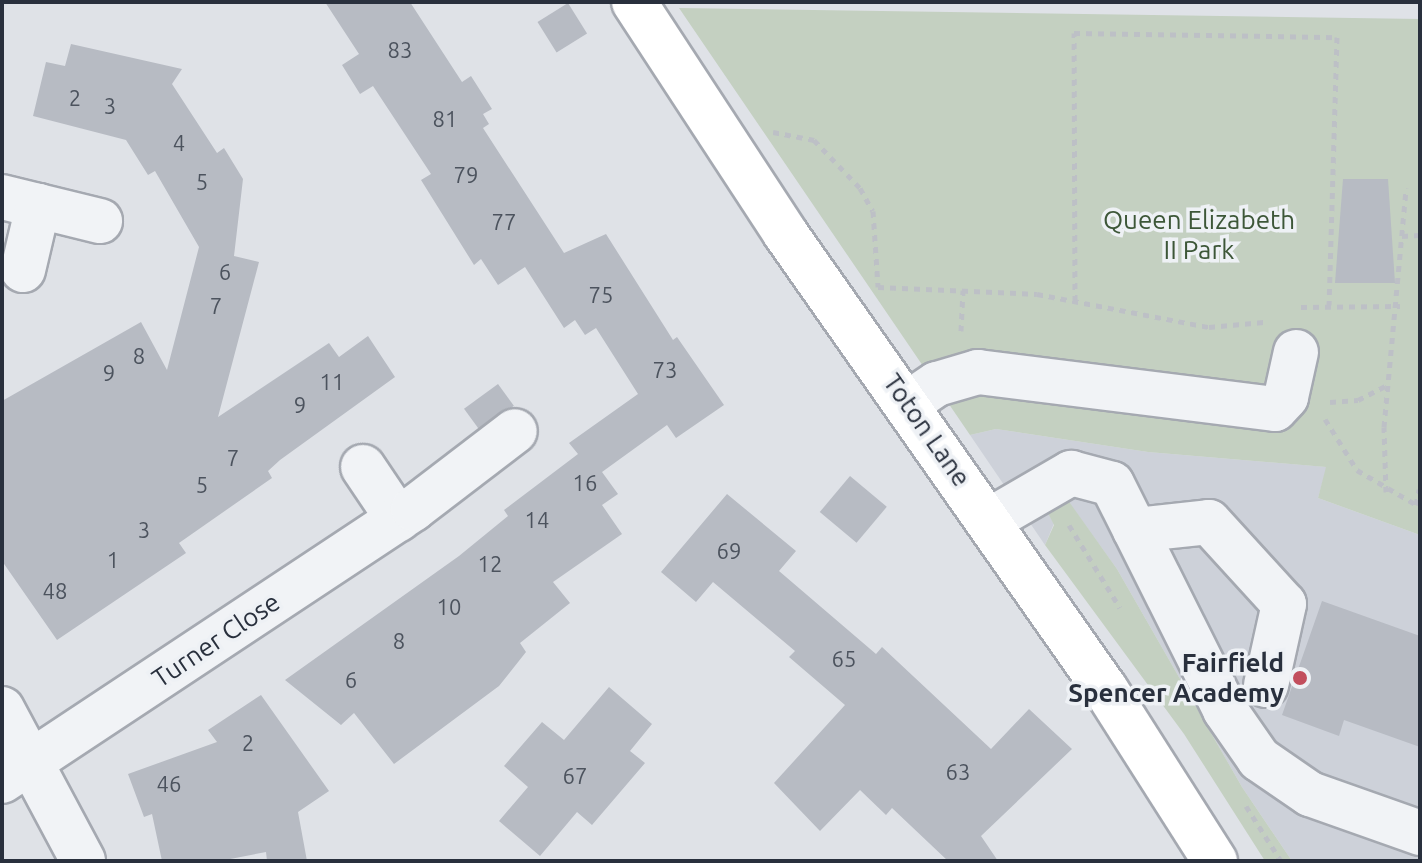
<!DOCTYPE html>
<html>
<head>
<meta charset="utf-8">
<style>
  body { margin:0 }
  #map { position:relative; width:1422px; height:863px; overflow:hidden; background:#dfe2e7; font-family:Ubuntu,sans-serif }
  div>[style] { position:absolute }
  .built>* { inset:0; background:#cdd1d9 }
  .green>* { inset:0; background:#c4d0c1 }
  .building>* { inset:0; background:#b7bbc3; transform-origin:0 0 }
  .path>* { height:5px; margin-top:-2.5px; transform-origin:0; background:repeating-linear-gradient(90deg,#bdc0c6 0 6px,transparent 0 12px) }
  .roads { filter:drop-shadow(2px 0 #a5a9b1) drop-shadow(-2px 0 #a5a9b1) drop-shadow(0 2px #a5a9b1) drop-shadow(0 -2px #a5a9b1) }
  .minor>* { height:44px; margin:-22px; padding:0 22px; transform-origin:22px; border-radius:22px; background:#f1f3f6 }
  .major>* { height:44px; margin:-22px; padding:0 22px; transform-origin:22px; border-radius:22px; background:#fff }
  .dots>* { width:22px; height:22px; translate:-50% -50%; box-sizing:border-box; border:4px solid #eef1f5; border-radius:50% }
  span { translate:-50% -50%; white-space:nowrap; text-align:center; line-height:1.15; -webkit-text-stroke:7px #eef1f5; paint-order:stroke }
  .number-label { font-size:22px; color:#4c535e }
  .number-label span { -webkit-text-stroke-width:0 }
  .park-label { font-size:26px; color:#3d5738 }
  .street-label { font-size:26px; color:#29303d }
  .poi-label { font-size:26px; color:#29303d; font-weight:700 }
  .right { translate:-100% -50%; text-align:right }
  .frame { position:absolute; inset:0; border:4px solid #29303d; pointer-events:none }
</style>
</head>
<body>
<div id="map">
  <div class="built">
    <div style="clip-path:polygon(996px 429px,1148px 452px,1327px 467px,1318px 498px,1420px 535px,1420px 861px,1292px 861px,1242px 787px,1117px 569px,1065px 497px,1045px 545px,970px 435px)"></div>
  </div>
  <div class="green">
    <div style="clip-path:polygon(679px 8px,1420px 19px,1420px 535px,1318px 498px,1326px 467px,1148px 452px,996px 429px,970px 435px)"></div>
    <div style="clip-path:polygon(1065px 496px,1117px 569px,1242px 787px,1292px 861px,1265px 861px,1184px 734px,1045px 545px,1054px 525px,1046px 509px)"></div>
  </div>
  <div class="building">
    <div style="clip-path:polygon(325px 2px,410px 2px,462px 82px,471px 76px,492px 109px,483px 114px,489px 124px,483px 128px,564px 253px,606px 234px,673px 340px,677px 337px,724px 405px,676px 438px,667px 425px,602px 472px,618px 494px,602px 505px,622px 534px,553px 582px,570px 603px,520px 643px,526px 652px,499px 686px,394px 764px,354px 713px,341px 725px,285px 680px,459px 556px,508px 516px,504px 510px,578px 454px,569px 443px,638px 394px,596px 328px,585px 335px,575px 320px,564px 328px,525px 267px,498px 285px,481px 259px,474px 265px,421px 180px,431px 174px,373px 86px,360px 94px,342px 65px,359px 54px)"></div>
    <div style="left:568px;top:3px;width:36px;height:36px;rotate:58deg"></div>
    <div style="clip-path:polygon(71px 44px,182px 69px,172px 84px,217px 153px,224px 148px,243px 179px,234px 256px,259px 262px,218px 417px,329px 343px,339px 357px,368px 336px,395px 377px,280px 460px,268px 471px,272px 478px,179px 543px,186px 553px,57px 640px,2px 561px,2px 401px,141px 322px,167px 370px,199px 247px,155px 171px,148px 175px,126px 140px,33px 116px,46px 62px,65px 66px)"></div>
    <div style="clip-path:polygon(1343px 179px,1388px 179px,1395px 283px,1335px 283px)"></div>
    <div style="left:498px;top:384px;width:27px;height:42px;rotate:54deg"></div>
    <div style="left:850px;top:476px;width:48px;height:47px;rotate:40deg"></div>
    <div style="clip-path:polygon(727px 494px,796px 551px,779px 571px,876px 654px,882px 647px,991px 749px,1029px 709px,1072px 749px,981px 836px,998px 861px,948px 861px,892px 808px,886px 815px,860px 790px,820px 831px,774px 783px,845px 705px,789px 657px,795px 651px,713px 582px,696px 602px,661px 572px)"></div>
    <div style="clip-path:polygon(1322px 601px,1420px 636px,1420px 747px,1344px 720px,1339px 736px,1282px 715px)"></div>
    <div style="clip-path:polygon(609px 687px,652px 724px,630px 751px,645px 763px,592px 825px,577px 812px,540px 856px,499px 821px,528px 787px,504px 766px,542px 722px,564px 740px)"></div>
    <div style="clip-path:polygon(261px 695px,329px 791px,298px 812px,307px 861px,267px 861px,266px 852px,220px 861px,162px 861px,152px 814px,144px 817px,128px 774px,217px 742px,208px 730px)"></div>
  </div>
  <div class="path">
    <div style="left:773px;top:132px;width:42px;rotate:11deg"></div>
    <div style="left:814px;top:140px;width:66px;rotate:46.2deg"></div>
    <div style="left:860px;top:188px;width:26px;rotate:61deg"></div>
    <div style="left:873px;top:211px;width:76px;rotate:86.2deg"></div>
    <div style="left:878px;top:287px;width:159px;rotate:2.5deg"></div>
    <div style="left:1037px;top:294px;width:175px;rotate:10.9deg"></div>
    <div style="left:1209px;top:327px;width:55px;rotate:-5.2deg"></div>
    <div style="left:1402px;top:236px;width:18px;rotate:-3deg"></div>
    <div style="left:1075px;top:301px;width:268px;rotate:-90.2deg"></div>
    <div style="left:1074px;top:33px;width:263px;rotate:0.9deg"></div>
    <div style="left:1337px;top:37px;width:268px;rotate:91.7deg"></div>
    <div style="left:1301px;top:307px;width:99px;rotate:-0.6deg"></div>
    <div style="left:961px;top:331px;width:41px;rotate:-87.2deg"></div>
    <div style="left:1330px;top:402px;width:28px;rotate:-4deg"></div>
    <div style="left:1358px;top:400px;width:34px;rotate:-27deg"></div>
    <div style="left:1325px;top:419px;width:60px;rotate:57.9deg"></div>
    <div style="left:1357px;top:470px;width:73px;rotate:30.4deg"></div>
    <div style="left:1386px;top:492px;width:65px;rotate:-91.8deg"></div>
    <div style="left:1384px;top:427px;width:240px;rotate:-84.7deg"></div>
    <div style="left:1416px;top:505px;width:16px;rotate:-79deg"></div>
    <div style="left:1069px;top:525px;width:97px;rotate:58.4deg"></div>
    <div style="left:1246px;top:806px;width:65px;rotate:57.5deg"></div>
  </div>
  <div class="roads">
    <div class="minor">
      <div style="left:2px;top:197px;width:101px;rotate:13.8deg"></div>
      <div style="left:23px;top:270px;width:66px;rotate:-76.8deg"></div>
      <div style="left:910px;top:402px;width:32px;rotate:-34deg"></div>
      <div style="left:937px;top:384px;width:43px;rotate:-16.3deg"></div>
      <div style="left:978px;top:372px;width:299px;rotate:7.1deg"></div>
      <div style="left:1275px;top:409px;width:16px;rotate:-47deg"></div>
      <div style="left:1286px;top:397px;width:46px;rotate:-77.5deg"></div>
      <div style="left:363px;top:467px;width:63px;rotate:56.1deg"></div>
      <div style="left:990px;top:520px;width:94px;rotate:-30.1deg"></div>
      <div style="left:1071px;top:473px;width:42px;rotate:15deg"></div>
      <div style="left:1112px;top:484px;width:253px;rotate:63.4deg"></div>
      <div style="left:1225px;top:710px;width:60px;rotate:55.2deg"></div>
      <div style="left:1259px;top:759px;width:62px;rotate:34.5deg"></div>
      <div style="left:1310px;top:794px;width:117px;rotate:19.5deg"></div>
      <div style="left:1135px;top:530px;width:74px;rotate:-6.2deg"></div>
      <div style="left:1209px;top:522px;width:111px;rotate:47.6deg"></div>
      <div style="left:1284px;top:604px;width:83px;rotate:102.5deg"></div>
      <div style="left:2px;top:709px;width:172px;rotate:61.9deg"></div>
      <div style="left:2px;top:781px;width:493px;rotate:-33.5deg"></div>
      <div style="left:413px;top:509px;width:128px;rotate:-37.4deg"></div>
    </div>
    <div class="major">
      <div style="left:634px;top:2px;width:276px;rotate:56.8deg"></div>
      <div style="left:785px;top:233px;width:558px;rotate:54.92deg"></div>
      <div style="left:1106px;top:690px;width:203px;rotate:57.5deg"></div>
    </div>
  </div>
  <div class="dots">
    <div style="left:1300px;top:678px;background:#c24e5d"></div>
  </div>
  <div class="number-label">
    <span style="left:400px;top:50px">83</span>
    <span style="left:75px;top:98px">2</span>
    <span style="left:110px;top:106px">3</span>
    <span style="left:445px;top:119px">81</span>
    <span style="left:179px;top:143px">4</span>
    <span style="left:466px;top:175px">79</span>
    <span style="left:202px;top:182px">5</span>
    <span style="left:504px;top:222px">77</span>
    <span style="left:225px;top:272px">6</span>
    <span style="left:601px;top:295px">75</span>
    <span style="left:216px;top:306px">7</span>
    <span style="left:139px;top:356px">8</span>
    <span style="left:665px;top:370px">73</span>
    <span style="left:109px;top:373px">9</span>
    <span style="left:332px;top:382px">11</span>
    <span style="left:300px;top:405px">9</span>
    <span style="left:233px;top:458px">7</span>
    <span style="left:585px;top:483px">16</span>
    <span style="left:202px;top:485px">5</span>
    <span style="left:537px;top:520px">14</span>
    <span style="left:144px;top:530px">3</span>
    <span style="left:729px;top:551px">69</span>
    <span style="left:113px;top:560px">1</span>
    <span style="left:490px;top:564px">12</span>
    <span style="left:55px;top:591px">48</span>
    <span style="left:449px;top:607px">10</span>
    <span style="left:399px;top:641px">8</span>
    <span style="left:844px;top:659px">65</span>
    <span style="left:351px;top:680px">6</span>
    <span style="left:248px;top:743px">2</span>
    <span style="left:958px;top:772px">63</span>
    <span style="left:575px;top:776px">67</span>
    <span style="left:169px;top:784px">46</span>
  </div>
  <div class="park-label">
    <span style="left:1199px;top:235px">Queen Elizabeth<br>II Park</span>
  </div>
  <div class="street-label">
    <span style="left:927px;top:430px;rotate:55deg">Toton Lane</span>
    <span style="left:216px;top:640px;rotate:-34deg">Turner Close</span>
  </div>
  <div class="poi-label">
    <span class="right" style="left:1284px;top:678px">Fairfield<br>Spencer Academy</span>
  </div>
  <div class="frame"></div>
</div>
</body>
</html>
